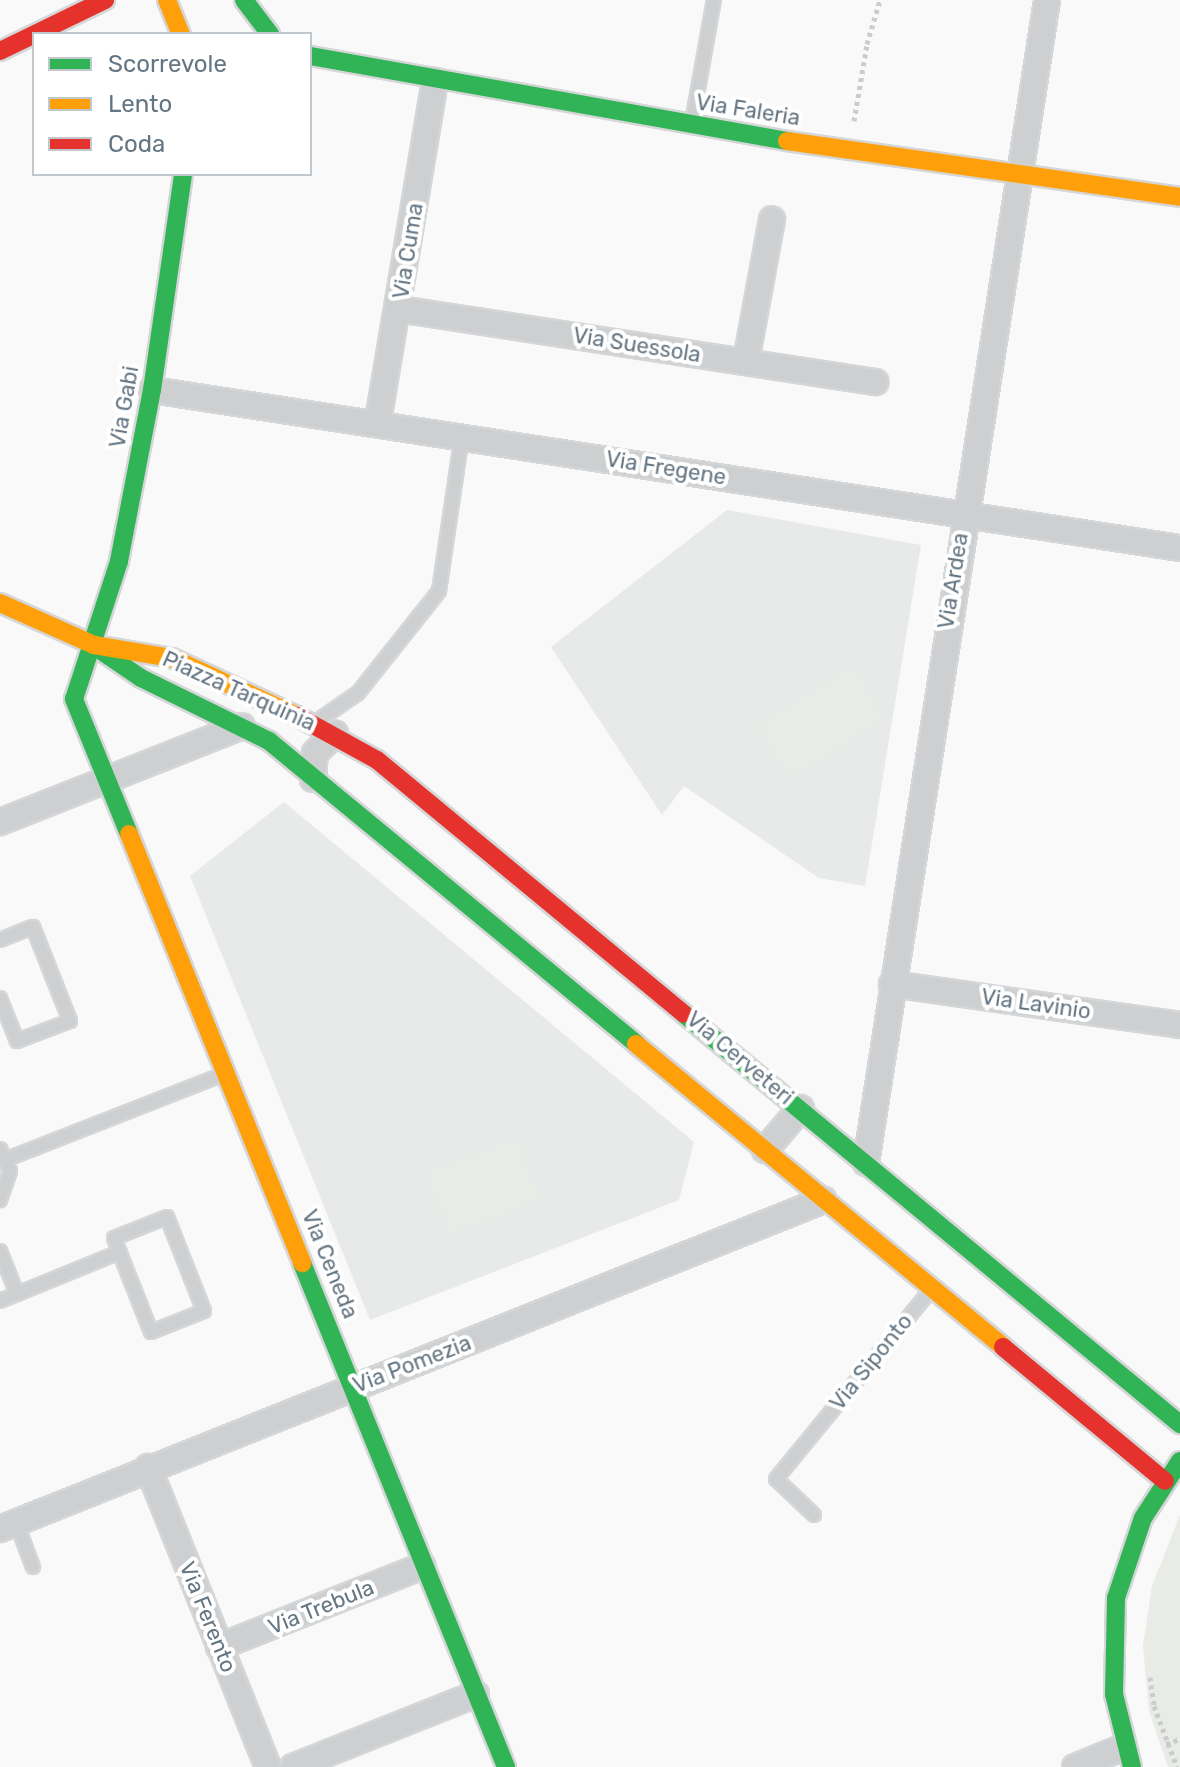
<!DOCTYPE html>
<html>
<head>
<meta charset="utf-8">
<style>
  body { margin:0 }
  #map { position:relative; width:1180px; height:1767px; overflow:hidden; background:#f9f9f9; font-family:Rubik,sans-serif }
  div>[style] { position:absolute }
  .built>* { inset:0; background:#e8e9e9 }
  .green>* { inset:0; background:#e8ebe6; transform-origin:0 0 }
  .path>* { height:5px; margin-top:-2.5px; transform-origin:0; background:repeating-linear-gradient(90deg,#cbcccd 0 4px,transparent 0 8px) }
  .roads { filter:drop-shadow(2px 0 #d5d6d7) drop-shadow(-2px 0 #d5d6d7) drop-shadow(0 2px #d5d6d7) drop-shadow(0 -2px #d5d6d7) }
  .lane>* { height:12px; margin:-6px; padding:0 6px; transform-origin:6px; border-radius:6px; background:#cecfd0 }
  .street>* { height:24px; margin:-12px; padding:0 12px; transform-origin:12px; border-radius:12px; background:#cecfd0 }
  .fast>* { height:18px; margin:-9px; padding:0 9px; transform-origin:9px; border-radius:9px; background:#30b455 }
  .slow>* { height:18px; margin:-9px; padding:0 9px; transform-origin:9px; border-radius:9px; background:#ff9f0a }
  .jam>* { height:18px; margin:-9px; padding:0 9px; transform-origin:9px; border-radius:9px; background:#e5322d }
  span { translate:-50% -50%; white-space:nowrap; text-align:center; line-height:1.15; -webkit-text-stroke:8px #fff; paint-order:stroke }
  .street-label { font-size:22px; color:#657683 }
  .legend { position:absolute; left:32px; top:32px; width:280px; height:144px; box-sizing:border-box; background:#fff; border:2px solid #c1c8cd; margin:0; padding:10px 14px; list-style:none; font-size:24px; color:#657683 }
  .legend li { display:flex; align-items:center; gap:16px; height:40px }
  .legend b { width:40px; border:2px solid #c1c8cd }
</style>
</head>
<body>
<div id="map">
  <div class="built">
    <div style="clip-path:polygon(727px 510px,921px 545px,865px 886px,819px 878px,684px 786px,662px 815px,551px 647px)"></div>
    <div style="clip-path:polygon(284px 802px,694px 1142px,679px 1200px,370px 1320px,190px 876px)"></div>
  </div>
  <div class="green">
    <div style="left:853px;top:666px;width:62px;height:113px;rotate:58deg"></div>
    <div style="left:517px;top:1138px;width:66px;height:97px;rotate:69deg"></div>
    <div style="clip-path:polygon(1180px 1515px,1180px 1767px,1168px 1767px,1149px 1711px,1143px 1646px,1152px 1586px)"></div>
  </div>
  <div class="path">
    <div style="left:854px;top:121px;width:78px;rotate:-80.4deg"></div>
    <div style="left:867px;top:44px;width:46px;rotate:-73.5deg"></div>
    <div style="left:1150px;top:1677px;width:29px;rotate:82deg"></div>
    <div style="left:1154px;top:1706px;width:65px;rotate:69.3deg"></div>
    <div style="left:1166px;top:1744px;width:15px;rotate:-20deg"></div>
  </div>
  <div class="roads">
    <div class="lane">
      <div style="left:692px;top:123px;width:125px;rotate:-79.9deg"></div>
      <div style="left:316px;top:722px;width:51px;rotate:-34.6deg"></div>
      <div style="left:358px;top:693px;width:130px;rotate:-51.5deg"></div>
      <div style="left:439px;top:591px;width:157px;rotate:-81.6deg"></div>
      <div style="left:0;top:940px;width:35px;rotate:-22deg"></div>
      <div style="left:33px;top:927px;width:101px;rotate:68.5deg"></div>
      <div style="left:70px;top:1021px;width:57px;rotate:159.3deg"></div>
      <div style="left:17px;top:1041px;width:46px;rotate:-111.6deg"></div>
      <div style="left:0;top:1149px;width:24px;rotate:66deg"></div>
      <div style="left:10px;top:1171px;width:31px;rotate:109deg"></div>
      <div style="left:7px;top:1159px;width:233px;rotate:-21.4deg"></div>
      <div style="left:167px;top:1217px;width:101px;rotate:68.5deg"></div>
      <div style="left:204px;top:1311px;width:57px;rotate:158.4deg"></div>
      <div style="left:151px;top:1332px;width:101px;rotate:-111.5deg"></div>
      <div style="left:114px;top:1238px;width:57px;rotate:-21.6deg"></div>
      <div style="left:0;top:1251px;width:46px;rotate:68.4deg"></div>
      <div style="left:17px;top:1294px;width:18px;rotate:158deg"></div>
      <div style="left:17px;top:1294px;width:111px;rotate:-22.2deg"></div>
      <div style="left:814px;top:1515px;width:52px;rotate:-136.5deg"></div>
      <div style="left:776px;top:1479px;width:243px;rotate:-50.7deg"></div>
      <div style="left:16px;top:1522px;width:48px;rotate:69.3deg"></div>
    </div>
    <div class="street">
      <div style="left:398px;top:309px;width:483px;rotate:8.7deg"></div>
      <div style="left:746px;top:361px;width:144px;rotate:-79.6deg"></div>
      <div style="left:152px;top:390px;width:1040px;rotate:8.74deg"></div>
      <div style="left:378px;top:421px;width:345px;rotate:-80.5deg"></div>
      <div style="left:313px;top:779px;width:26px;rotate:-86deg"></div>
      <div style="left:315px;top:753px;width:28px;rotate:-44deg"></div>
      <div style="left:0;top:822px;width:260px;rotate:-21.6deg"></div>
      <div style="left:892px;top:984px;width:291px;rotate:8.1deg"></div>
      <div style="left:765px;top:1150px;width:55px;rotate:-49.4deg"></div>
      <div style="left:866px;top:1163px;width:1177px;rotate:-81.15deg"></div>
      <div style="left:148px;top:1467px;width:323px;rotate:68.2deg"></div>
      <div style="left:0;top:1529px;width:887px;rotate:-21.77deg"></div>
      <div style="left:219px;top:1647px;width:219px;rotate:-21.7deg"></div>
      <div style="left:293px;top:1767px;width:197px;rotate:-21.7deg"></div>
      <div style="left:1075px;top:1767px;width:53px;rotate:-22.2deg"></div>
    </div>
    <div class="fast">
      <div style="left:244px;top:0;width:43px;rotate:52.6deg"></div>
      <div style="left:310px;top:56px;width:485px;rotate:10.1deg"></div>
      <div style="left:97px;top:648px;width:53px;rotate:34.3deg"></div>
      <div style="left:141px;top:678px;width:143px;rotate:26.2deg"></div>
      <div style="left:269px;top:741px;width:476px;rotate:39.5deg"></div>
      <div style="left:129px;top:834px;width:146px;rotate:-112.2deg"></div>
      <div style="left:74px;top:699px;width:145px;rotate:-71.9deg"></div>
      <div style="left:119px;top:561px;width:174px;rotate:-79.1deg"></div>
      <div style="left:152px;top:390px;width:218px;rotate:-81.8deg"></div>
      <div style="left:684px;top:1014px;width:644px;rotate:39.58deg"></div>
      <div style="left:302px;top:1263px;width:544px;rotate:67.96deg"></div>
      <div style="left:1132px;top:1767px;width:75px;rotate:-103.9deg"></div>
      <div style="left:1114px;top:1694px;width:96px;rotate:-88.8deg"></div>
      <div style="left:1116px;top:1598px;width:84px;rotate:-71.4deg"></div>
      <div style="left:1143px;top:1518px;width:68px;rotate:-57deg"></div>
    </div>
    <div class="slow">
      <div style="left:167px;top:0;width:37px;rotate:68deg"></div>
      <div style="left:787px;top:141px;width:397px;rotate:8.1deg"></div>
      <div style="left:0;top:603px;width:103px;rotate:24.1deg"></div>
      <div style="left:94px;top:645px;width:79px;rotate:9.5deg"></div>
      <div style="left:172px;top:658px;width:138px;rotate:24.9deg"></div>
      <div style="left:129px;top:834px;width:463px;rotate:68deg"></div>
      <div style="left:636px;top:1044px;width:476px;rotate:39.5deg"></div>
    </div>
    <div class="jam">
      <div style="left:0;top:51px;width:117px;rotate:-25.9deg"></div>
      <div style="left:297px;top:716px;width:91px;rotate:28.8deg"></div>
      <div style="left:377px;top:760px;width:398px;rotate:39.6deg"></div>
      <div style="left:1003px;top:1347px;width:210px;rotate:39.6deg"></div>
    </div>
  </div>
  <div class="street-label">
    <span style="left:748px;top:110px;rotate:9deg">Via Faleria</span>
    <span style="left:408px;top:251px;rotate:-81deg">Via Cuma</span>
    <span style="left:637px;top:345px;rotate:9deg">Via Suessola</span>
    <span style="left:124px;top:407px;rotate:-80deg">Via Gabi</span>
    <span style="left:666px;top:468px;rotate:9deg">Via Fregene</span>
    <span style="left:953px;top:581px;rotate:-81deg">Via Ardea</span>
    <span style="left:239px;top:691px;rotate:24deg">Piazza Tarquinia</span>
    <span style="left:1036px;top:1004px;rotate:8deg">Via Lavinio</span>
    <span style="left:740px;top:1058px;rotate:40deg">Via Cerveteri</span>
    <span style="left:330px;top:1264px;rotate:68deg">Via Ceneda</span>
    <span style="left:871px;top:1362px;rotate:-51deg">Via Siponto</span>
    <span style="left:412px;top:1364px;rotate:-21deg">Via Pomezia</span>
    <span style="left:321px;top:1607px;rotate:-22deg">Via Trebula</span>
    <span style="left:208px;top:1617px;rotate:68deg">Via Ferento</span>
  </div>
  <ul class="legend">
  <li><b style="height:10px;background:#30b455"></b>Scorrevole</li>
  <li><b style="height:10px;background:#ff9f0a"></b>Lento</li>
  <li><b style="height:10px;background:#e5322d"></b>Coda</li>
  </ul>
</div>
</body>
</html>
